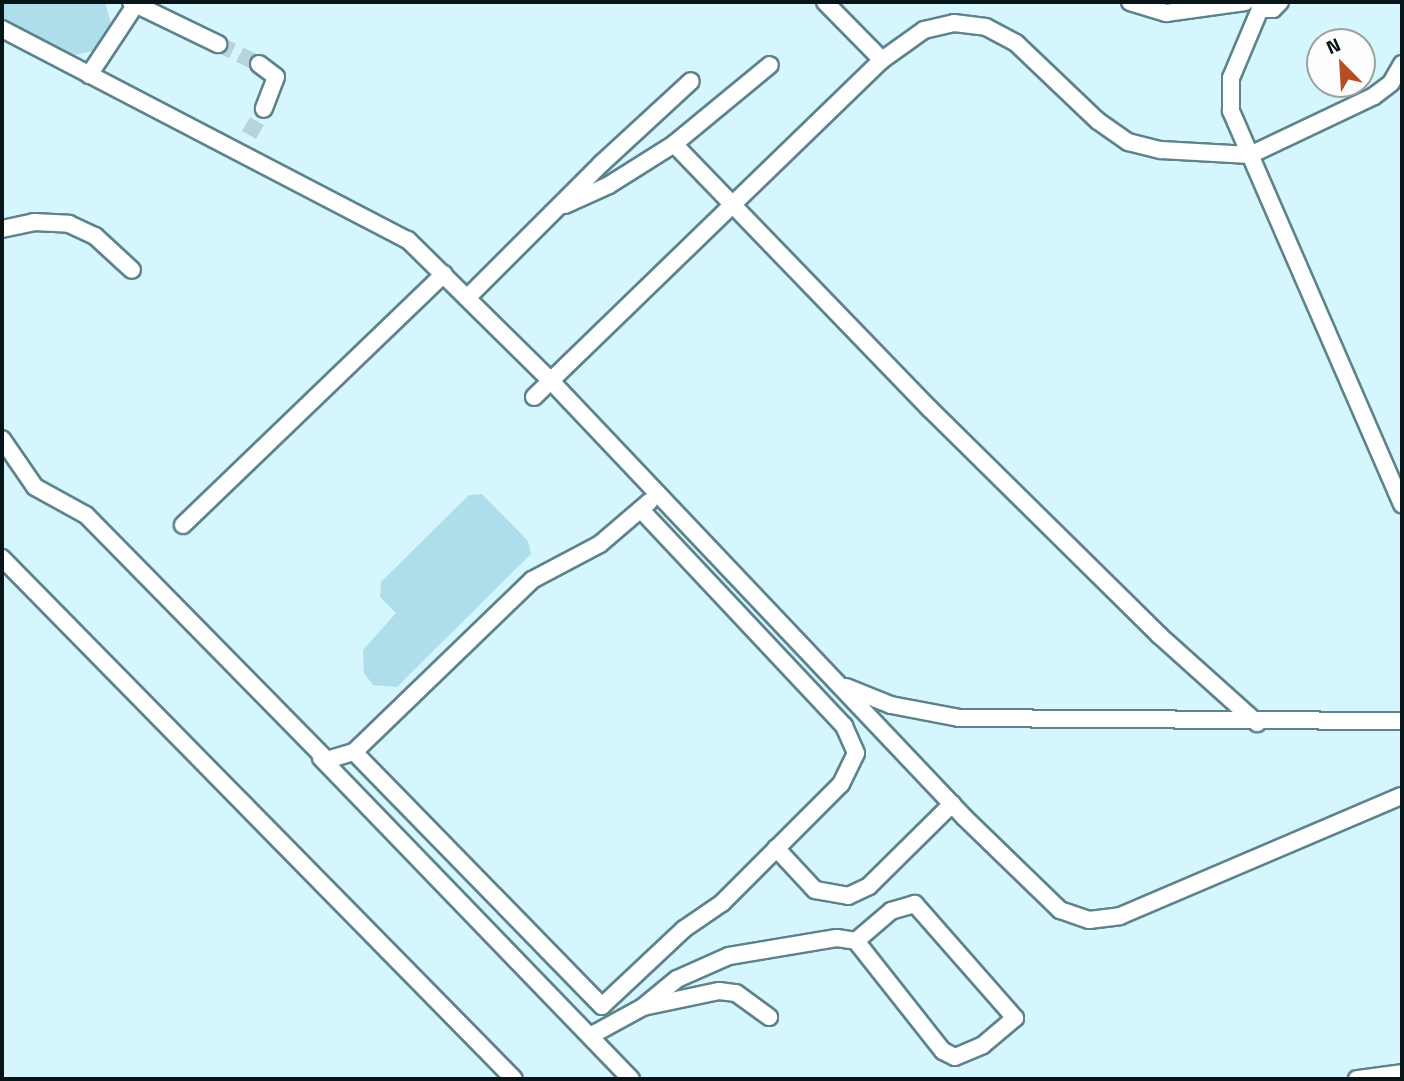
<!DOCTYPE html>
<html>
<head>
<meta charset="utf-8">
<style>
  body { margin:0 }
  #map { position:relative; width:1404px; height:1081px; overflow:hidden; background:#d6f6fe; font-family:"Titillium Web",sans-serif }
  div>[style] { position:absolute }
  .green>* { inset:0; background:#addeea }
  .minor-tunnel>* { height:16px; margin-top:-8px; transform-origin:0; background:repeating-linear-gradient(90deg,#b7d4dc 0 16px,transparent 0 24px) }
  .roads { filter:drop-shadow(2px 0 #5e838c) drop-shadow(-2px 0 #5e838c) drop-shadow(0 2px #5e838c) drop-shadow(0 -2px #5e838c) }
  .minor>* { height:16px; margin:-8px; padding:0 8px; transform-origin:8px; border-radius:8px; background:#fff }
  span { translate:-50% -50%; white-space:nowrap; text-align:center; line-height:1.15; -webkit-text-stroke:7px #fdfdfd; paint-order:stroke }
  .frame { position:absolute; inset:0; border:4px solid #071519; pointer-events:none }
  .north { position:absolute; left:1306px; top:28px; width:70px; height:70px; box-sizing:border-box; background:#fdfdfd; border:2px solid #9ba0a2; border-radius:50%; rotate:336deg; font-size:19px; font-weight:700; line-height:28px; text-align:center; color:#071519 }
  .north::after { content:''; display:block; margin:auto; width:24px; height:32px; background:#b54f23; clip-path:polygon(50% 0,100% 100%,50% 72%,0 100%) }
</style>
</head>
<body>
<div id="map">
  <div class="green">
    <div style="clip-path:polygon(2px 2px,105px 2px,112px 27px,97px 50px,75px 55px,2px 18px)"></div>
    <div style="clip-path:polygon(482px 494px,528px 541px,531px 554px,397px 687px,373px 685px,364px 673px,363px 650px,396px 613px,380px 597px,381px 582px,469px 495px)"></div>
  </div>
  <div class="minor-tunnel">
    <div style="left:218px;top:44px;width:46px;rotate:26deg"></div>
    <div style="left:249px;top:135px;width:30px;rotate:-60deg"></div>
  </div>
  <div class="roads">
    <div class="minor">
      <div style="left:131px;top:2px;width:97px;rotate:25.8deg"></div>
      <div style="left:1130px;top:2px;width:38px;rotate:17deg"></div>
      <div style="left:1166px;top:13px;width:80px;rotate:-7.9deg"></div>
      <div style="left:1259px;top:2px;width:7px;rotate:82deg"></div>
      <div style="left:1260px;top:9px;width:75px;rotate:112.8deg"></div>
      <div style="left:1231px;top:78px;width:33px;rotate:90deg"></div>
      <div style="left:1231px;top:111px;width:429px;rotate:66.5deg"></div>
      <div style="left:1260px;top:9px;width:13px"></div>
      <div style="left:1273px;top:9px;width:10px;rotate:-45deg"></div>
      <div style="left:2px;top:29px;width:458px;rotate:27.5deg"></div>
      <div style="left:408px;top:240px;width:201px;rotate:44.6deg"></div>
      <div style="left:551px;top:381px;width:601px;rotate:46.55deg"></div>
      <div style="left:964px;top:817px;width:134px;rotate:44.1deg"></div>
      <div style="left:1060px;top:910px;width:31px;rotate:19deg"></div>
      <div style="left:1089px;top:920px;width:31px;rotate:-7deg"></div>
      <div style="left:1120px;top:916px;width:306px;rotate:-23.1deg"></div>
      <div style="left:882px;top:60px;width:52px;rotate:-35.5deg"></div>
      <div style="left:924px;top:30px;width:31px;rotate:-13deg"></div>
      <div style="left:954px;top:23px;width:32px;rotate:7deg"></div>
      <div style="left:986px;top:27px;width:34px;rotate:28deg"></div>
      <div style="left:1016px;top:43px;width:113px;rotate:43.6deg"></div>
      <div style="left:1098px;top:121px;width:37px;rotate:35deg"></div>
      <div style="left:1128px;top:142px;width:34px;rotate:14deg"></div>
      <div style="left:1161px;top:150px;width:89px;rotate:3.2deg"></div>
      <div style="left:1250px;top:155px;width:137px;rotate:-25.4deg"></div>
      <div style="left:1374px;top:96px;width:21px;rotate:-37deg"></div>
      <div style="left:1391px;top:83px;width:22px;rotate:-60deg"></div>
      <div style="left:259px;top:64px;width:21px;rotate:37deg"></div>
      <div style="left:276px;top:77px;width:34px;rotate:111deg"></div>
      <div style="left:89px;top:75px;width:85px;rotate:-56.5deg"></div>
      <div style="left:674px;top:144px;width:368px;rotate:46deg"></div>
      <div style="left:930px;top:409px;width:322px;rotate:44.6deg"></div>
      <div style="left:1159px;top:635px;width:132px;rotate:41.9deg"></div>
      <div style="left:565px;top:205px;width:48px;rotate:-24.4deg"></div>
      <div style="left:609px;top:185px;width:77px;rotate:-32.2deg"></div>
      <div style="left:674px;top:144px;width:124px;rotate:-39.5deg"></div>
      <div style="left:2px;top:229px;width:33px;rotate:-12deg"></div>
      <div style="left:34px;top:222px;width:35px;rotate:3deg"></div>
      <div style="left:69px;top:224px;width:29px;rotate:25deg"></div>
      <div style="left:95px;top:236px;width:50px;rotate:42.6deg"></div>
      <div style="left:468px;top:297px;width:188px;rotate:-45deg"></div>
      <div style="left:601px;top:164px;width:122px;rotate:-42.7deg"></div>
      <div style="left:534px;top:397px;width:484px;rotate:-44.1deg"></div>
      <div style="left:882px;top:60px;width:81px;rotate:-134.5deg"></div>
      <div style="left:2px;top:439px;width:58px;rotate:55.5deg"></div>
      <div style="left:35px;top:487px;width:58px;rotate:28.8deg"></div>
      <div style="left:86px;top:515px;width:344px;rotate:45.5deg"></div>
      <div style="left:327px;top:760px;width:28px;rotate:-17deg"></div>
      <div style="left:354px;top:752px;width:248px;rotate:-44deg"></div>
      <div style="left:532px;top:580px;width:77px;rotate:-27.9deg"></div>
      <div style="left:600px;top:544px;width:65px;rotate:-40.6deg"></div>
      <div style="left:183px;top:525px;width:362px;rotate:-43.9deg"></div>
      <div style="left:2px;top:558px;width:730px;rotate:45.5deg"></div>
      <div style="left:846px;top:687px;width:48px;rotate:21.8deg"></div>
      <div style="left:891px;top:705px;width:69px;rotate:10.8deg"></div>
      <div style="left:959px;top:718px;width:443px;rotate:0.4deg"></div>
      <div style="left:354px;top:752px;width:355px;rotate:45.7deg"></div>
      <div style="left:602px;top:1006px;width:112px;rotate:-43.2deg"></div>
      <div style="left:684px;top:929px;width:46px;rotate:-34.4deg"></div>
      <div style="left:722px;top:903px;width:168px;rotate:-45deg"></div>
      <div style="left:841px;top:784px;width:34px;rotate:-64deg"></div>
      <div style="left:856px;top:753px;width:30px;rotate:-114deg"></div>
      <div style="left:844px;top:726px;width:296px;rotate:-133.2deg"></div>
      <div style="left:321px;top:758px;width:446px;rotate:46deg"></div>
      <div style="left:776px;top:848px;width:57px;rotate:47.1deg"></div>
      <div style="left:815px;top:890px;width:34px;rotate:10deg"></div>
      <div style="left:848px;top:896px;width:23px;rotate:-25deg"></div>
      <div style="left:869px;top:886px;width:117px;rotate:-44.7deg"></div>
      <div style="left:643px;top:1007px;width:44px;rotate:-39.5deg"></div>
      <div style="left:677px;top:979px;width:57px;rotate:-23.9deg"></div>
      <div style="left:729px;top:956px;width:109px;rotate:-9.5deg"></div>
      <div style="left:837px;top:938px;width:19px;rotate:9deg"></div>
      <div style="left:856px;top:941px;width:140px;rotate:51.7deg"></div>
      <div style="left:943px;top:1051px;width:13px;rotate:27deg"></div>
      <div style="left:955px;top:1057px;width:30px;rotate:-23deg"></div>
      <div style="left:983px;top:1045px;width:42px;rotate:-40.2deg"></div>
      <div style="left:1015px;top:1018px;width:152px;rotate:-131.3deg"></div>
      <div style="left:915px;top:904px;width:25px;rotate:164deg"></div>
      <div style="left:891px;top:911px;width:46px;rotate:139.4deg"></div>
      <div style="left:590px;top:1036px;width:60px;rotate:-28.7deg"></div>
      <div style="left:643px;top:1007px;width:78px;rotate:-11.9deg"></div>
      <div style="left:719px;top:991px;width:17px;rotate:7deg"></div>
      <div style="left:736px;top:993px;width:41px;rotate:36deg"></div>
      <div style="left:1357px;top:1079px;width:45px;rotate:-7.6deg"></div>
    </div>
  </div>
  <div class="frame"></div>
  <div class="north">N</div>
</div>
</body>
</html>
